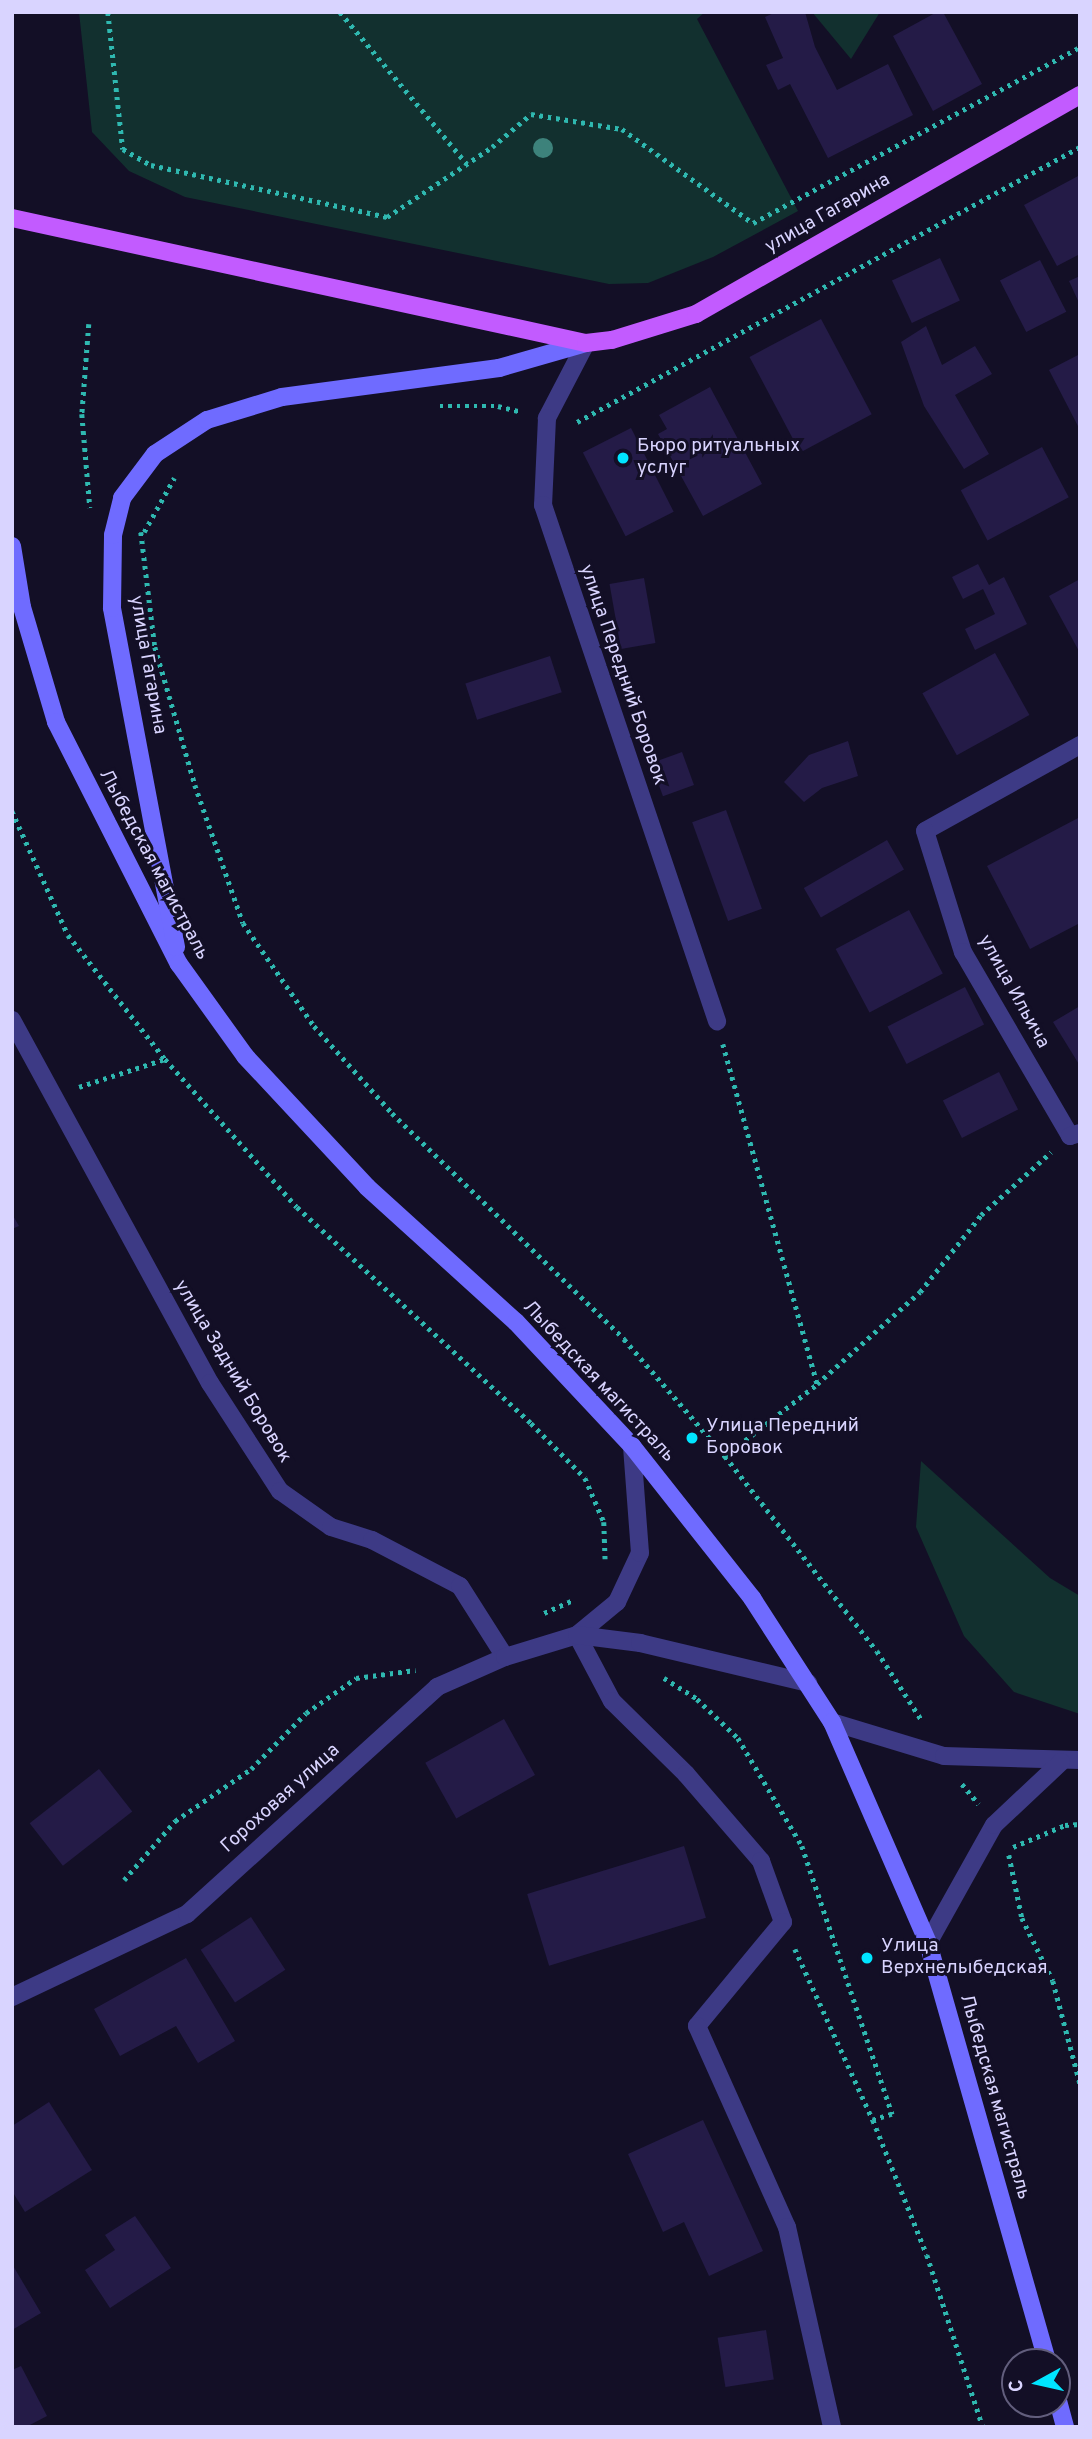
<!DOCTYPE html>
<html>
<head>
<meta charset="utf-8">
<style>
  body { margin:0 }
  #map { position:relative; width:1092px; height:2439px; overflow:hidden; background:#130f26; font-family:Overpass,sans-serif }
  div>[style] { position:absolute }
  .green>* { inset:0; background:#12302f }
  .building>* { inset:0; background:#241b47; transform-origin:0 0 }
  .path>* { height:4.5px; margin-top:-2.25px; transform-origin:0; background:repeating-linear-gradient(90deg,#2fb8b0 0 3.5px,transparent 0 8.5px) }
  .lane>* { height:18px; margin:-9px; padding:0 9px; transform-origin:9px; border-radius:9px; background:#3d3a85 }
  .street>* { height:18px; margin:-9px; padding:0 9px; transform-origin:9px; border-radius:9px; background:#3d3a85 }
  .secondary>* { height:18px; margin:-9px; padding:0 9px; transform-origin:9px; border-radius:9px; background:#6f6bff }
  .primary>* { height:18px; margin:-9px; padding:0 9px; transform-origin:9px; border-radius:9px; background:#c25bff }
  .trees>* { width:20px; height:20px; margin:-10px; border-radius:50%; background:#3d827b }
  .dots>* { width:19px; height:19px; translate:-50% -50%; box-sizing:border-box; border:4px solid #130f26; border-radius:50% }
  span { translate:-50% -50%; white-space:nowrap; text-align:center; line-height:1.15; -webkit-text-stroke:6px #130f26; paint-order:stroke }
  .street-label { font-size:19px; color:#d9d4ff }
  .poi-label { font-size:19px; color:#d9d4ff }
  .left { translate:0 -50%; text-align:left }
  .frame { position:absolute; inset:0; border:14px solid #d9d4ff; pointer-events:none }
  .north { position:absolute; left:1001px; top:2348px; width:70px; height:70px; box-sizing:border-box; background:#130f26; border:2px solid #625e7d; border-radius:50%; rotate:262deg; font-size:19px; font-weight:700; line-height:28px; text-align:center; color:#d9d4ff }
  .north::after { content:''; display:block; margin:auto; width:24px; height:32px; background:#00e5ff; clip-path:polygon(50% 0,100% 100%,50% 72%,0 100%) }
</style>
</head>
<body>
<div id="map">
  <div class="green">
    <div style="clip-path:polygon(79px 12px,705px 12px,697px 19px,798px 211px,713px 257px,648px 283px,609px 284px,185px 197px,129px 171px,92px 132px)"></div>
    <div style="clip-path:polygon(812px 12px,880px 12px,851px 59px)"></div>
    <div style="clip-path:polygon(921px 1461px,1050px 1578px,1080px 1596px,1080px 1714px,1014px 1692px,964px 1636px,916px 1527px)"></div>
  </div>
  <div class="building">
    <div style="clip-path:polygon(776px 12px,805px 12px,815px 47px,837px 90px,888px 64px,913px 115px,828px 158px,790px 84px,778px 90px,766px 65px,783px 58px,765px 17px)"></div>
    <div style="clip-path:polygon(937px 12px,943px 12px,982px 84px,933px 111px,893px 36px)"></div>
    <div style="clip-path:polygon(1080px 175px,1080px 254px,1057px 266px,1024px 205px)"></div>
    <div style="left:940px;top:258px;width:47px;height:53px;rotate:65deg"></div>
    <div style="left:1040px;top:260px;width:58px;height:45px;rotate:63deg"></div>
    <div style="clip-path:polygon(1080px 276px,1080px 305px,1069px 281px)"></div>
    <div style="left:821px;top:319px;width:108px;height:81px;rotate:62deg"></div>
    <div style="clip-path:polygon(926px 326px,942px 365px,975px 346px,992px 374px,955px 395px,989px 454px,964px 469px,924px 406px,901px 342px)"></div>
    <div style="clip-path:polygon(1080px 354px,1080px 430px,1049px 370px)"></div>
    <div style="clip-path:polygon(710px 387px,762px 484px,703px 516px,658px 434px,667px 429px,659px 415px)"></div>
    <div style="left:631px;top:428px;width:94px;height:54px;rotate:63deg"></div>
    <div style="left:1042px;top:447px;width:57px;height:92px;rotate:62deg"></div>
    <div style="clip-path:polygon(978px 564px,989px 585px,1004px 577px,1027px 624px,975px 650px,965px 629px,995px 614px,983px 589px,963px 599px,952px 577px)"></div>
    <div style="left:644px;top:578px;width:66px;height:35px;rotate:80deg"></div>
    <div style="clip-path:polygon(1080px 579px,1080px 653px,1049px 596px)"></div>
    <div style="left:995px;top:653px;width:71px;height:83px;rotate:61deg"></div>
    <div style="left:550px;top:656px;width:38px;height:89px;rotate:72deg"></div>
    <div style="clip-path:polygon(848px 741px,858px 776px,822px 788px,804px 802px,784px 782px,809px 755px)"></div>
    <div style="left:682px;top:752px;width:35px;height:33px;rotate:70deg"></div>
    <div style="left:726px;top:810px;width:105px;height:36px;rotate:70deg"></div>
    <div style="clip-path:polygon(1080px 817px,1080px 923px,1030px 949px,987px 866px)"></div>
    <div style="left:887px;top:840px;width:34px;height:96px;rotate:60deg"></div>
    <div style="left:909px;top:910px;width:72px;height:83px;rotate:62deg"></div>
    <div style="left:965px;top:987px;width:42px;height:87px;rotate:63deg"></div>
    <div style="clip-path:polygon(1080px 1006px,1080px 1066px,1053px 1022px)"></div>
    <div style="left:999px;top:1072px;width:42px;height:63px;rotate:63deg"></div>
    <div style="clip-path:polygon(12px 1214px,19px 1226px,12px 1229px)"></div>
    <div style="left:504px;top:1719px;width:64px;height:90px;rotate:61deg"></div>
    <div style="left:99px;top:1769px;width:54px;height:88px;rotate:52deg"></div>
    <div style="left:684px;top:1846px;width:75px;height:164px;rotate:73deg"></div>
    <div style="left:251px;top:1917px;width:63px;height:60px;rotate:57deg"></div>
    <div style="clip-path:polygon(186px 1958px,235px 2041px,198px 2063px,176px 2026px,120px 2056px,94px 2009px)"></div>
    <div style="clip-path:polygon(49px 2102px,92px 2170px,25px 2212px,12px 2191px,12px 2126px)"></div>
    <div style="clip-path:polygon(703px 2120px,763px 2251px,709px 2276px,684px 2222px,663px 2232px,628px 2154px)"></div>
    <div style="clip-path:polygon(135px 2216px,171px 2268px,110px 2308px,85px 2270px,115px 2250px,105px 2235px)"></div>
    <div style="clip-path:polygon(12px 2264px,41px 2313px,12px 2330px)"></div>
    <div style="left:766px;top:2330px;width:50px;height:49px;rotate:81deg"></div>
    <div style="clip-path:polygon(21px 2366px,47px 2416px,26px 2427px,12px 2427px,12px 2370px)"></div>
  </div>
  <div class="path">
    <div style="left:108px;top:12px;width:138px;rotate:83.8deg"></div>
    <div style="left:123px;top:149px;width:32px;rotate:30deg"></div>
    <div style="left:151px;top:165px;width:242px;rotate:12.4deg"></div>
    <div style="left:387px;top:217px;width:126px;rotate:-33.7deg"></div>
    <div style="left:492px;top:147px;width:51px;rotate:-40.2deg"></div>
    <div style="left:531px;top:114px;width:92px;rotate:9.4deg"></div>
    <div style="left:622px;top:129px;width:161px;rotate:35.7deg"></div>
    <div style="left:753px;top:223px;width:371px;rotate:-28.3deg"></div>
    <div style="left:340px;top:12px;width:198px;rotate:50.1deg"></div>
    <div style="left:89px;top:324px;width:90px;rotate:94.4deg"></div>
    <div style="left:82px;top:414px;width:94px;rotate:85.1deg"></div>
    <div style="left:440px;top:406px;width:58px"></div>
    <div style="left:498px;top:406px;width:25px;rotate:14deg"></div>
    <div style="left:577px;top:422px;width:573px;rotate:-28.67deg"></div>
    <div style="left:141px;top:532px;width:116px;rotate:83.1deg"></div>
    <div style="left:155px;top:647px;width:144px;rotate:73.8deg"></div>
    <div style="left:195px;top:785px;width:146px;rotate:70.8deg"></div>
    <div style="left:243px;top:923px;width:125px;rotate:55.4deg"></div>
    <div style="left:314px;top:1026px;width:117px;rotate:48.1deg"></div>
    <div style="left:392px;top:1113px;width:324px;rotate:44.2deg"></div>
    <div style="left:624px;top:1339px;width:155px;rotate:49.2deg"></div>
    <div style="left:725px;top:1456px;width:247px;rotate:52.1deg"></div>
    <div style="left:877px;top:1651px;width:81px;rotate:57.1deg"></div>
    <div style="left:144px;top:532px;width:62px;rotate:-60.9deg"></div>
    <div style="left:12px;top:811px;width:136px;rotate:65.7deg"></div>
    <div style="left:68px;top:935px;width:157px;rotate:52deg"></div>
    <div style="left:165px;top:1059px;width:198px;rotate:48.3deg"></div>
    <div style="left:297px;top:1207px;width:318px;rotate:42.7deg"></div>
    <div style="left:531px;top:1423px;width:77px;rotate:45.5deg"></div>
    <div style="left:585px;top:1478px;width:48px;rotate:66.6deg"></div>
    <div style="left:604px;top:1522px;width:37px;rotate:88deg"></div>
    <div style="left:723px;top:1044px;width:353px;rotate:74.5deg"></div>
    <div style="left:79px;top:1087px;width:90px;rotate:-18deg"></div>
    <div style="left:725px;top:1456px;width:117px;rotate:-38deg"></div>
    <div style="left:817px;top:1384px;width:138px;rotate:-41.8deg"></div>
    <div style="left:920px;top:1292px;width:98px;rotate:-51.6deg"></div>
    <div style="left:981px;top:1215px;width:94px;rotate:-42deg"></div>
    <div style="left:544px;top:1613px;width:30px;rotate:-24deg"></div>
    <div style="left:664px;top:1678px;width:39px;rotate:32deg"></div>
    <div style="left:697px;top:1699px;width:57px;rotate:43.6deg"></div>
    <div style="left:738px;top:1738px;width:126px;rotate:59.3deg"></div>
    <div style="left:802px;top:1846px;width:283px;rotate:71.4deg"></div>
    <div style="left:892px;top:2114px;width:20px;rotate:162deg"></div>
    <div style="left:962px;top:1784px;width:26px;rotate:50deg"></div>
    <div style="left:1013px;top:1847px;width:56px;rotate:-22.9deg"></div>
    <div style="left:1065px;top:1825px;width:15px;rotate:-4deg"></div>
    <div style="left:1009px;top:1855px;width:64px;rotate:78.3deg"></div>
    <div style="left:1022px;top:1918px;width:70px;rotate:63.8deg"></div>
    <div style="left:1053px;top:1981px;width:106px;rotate:75.2deg"></div>
    <div style="left:124px;top:1880px;width:78px;rotate:-49.2deg"></div>
    <div style="left:175px;top:1821px;width:92px;rotate:-34.4deg"></div>
    <div style="left:251px;top:1769px;width:78px;rotate:-45.5deg"></div>
    <div style="left:306px;top:1713px;width:61px;rotate:-35deg"></div>
    <div style="left:356px;top:1678px;width:60px;rotate:-7.7deg"></div>
    <div style="left:795px;top:1949px;width:188px;rotate:65.5deg"></div>
    <div style="left:873px;top:2120px;width:145px;rotate:68.2deg"></div>
    <div style="left:927px;top:2255px;width:181px;rotate:72deg"></div>
  </div>
  <div class="lane">
    <div style="left:12px;top:1020px;width:413px;rotate:61.4deg"></div>
    <div style="left:210px;top:1383px;width:129px;rotate:57.1deg"></div>
    <div style="left:280px;top:1491px;width:62px;rotate:35.2deg"></div>
    <div style="left:331px;top:1527px;width:43px;rotate:17.6deg"></div>
    <div style="left:372px;top:1540px;width:99px;rotate:27.6deg"></div>
    <div style="left:460px;top:1586px;width:84px;rotate:57.6deg"></div>
  </div>
  <div class="street">
    <div style="left:586px;top:343px;width:85px;rotate:117.5deg"></div>
    <div style="left:547px;top:418px;width:87px;rotate:92.6deg"></div>
    <div style="left:543px;top:505px;width:545px;rotate:71.37deg"></div>
    <div style="left:1080px;top:745px;width:177px;rotate:151deg"></div>
    <div style="left:925px;top:831px;width:127px;rotate:72.6deg"></div>
    <div style="left:963px;top:952px;width:213px;rotate:59.8deg"></div>
    <div style="left:1070px;top:1136px;width:10px;rotate:-17deg"></div>
    <div style="left:577px;top:1635px;width:75px;rotate:62.1deg"></div>
    <div style="left:612px;top:1701px;width:104px;rotate:44.6deg"></div>
    <div style="left:686px;top:1774px;width:115px;rotate:49.2deg"></div>
    <div style="left:761px;top:1861px;width:65px;rotate:70.2deg"></div>
    <div style="left:783px;top:1922px;width:135px;rotate:129.6deg"></div>
    <div style="left:697px;top:2026px;width:220px;rotate:65.9deg"></div>
    <div style="left:787px;top:2227px;width:205px;rotate:77.3deg"></div>
    <div style="left:577px;top:1635px;width:52px;rotate:-39.5deg"></div>
    <div style="left:617px;top:1602px;width:54px;rotate:-64.9deg"></div>
    <div style="left:640px;top:1553px;width:107px;rotate:-94.3deg"></div>
    <div style="left:832px;top:1722px;width:117px;rotate:16.9deg"></div>
    <div style="left:944px;top:1756px;width:136px;rotate:1.7deg"></div>
    <div style="left:928px;top:1943px;width:135px;rotate:-60.8deg"></div>
    <div style="left:994px;top:1825px;width:92px;rotate:-43.2deg"></div>
    <div style="left:12px;top:1997px;width:194px;rotate:-25.4deg"></div>
    <div style="left:187px;top:1914px;width:338px;rotate:-42.2deg"></div>
    <div style="left:437px;top:1687px;width:74px;rotate:-23.8deg"></div>
    <div style="left:505px;top:1657px;width:75px;rotate:-17deg"></div>
    <div style="left:577px;top:1635px;width:64px;rotate:7.2deg"></div>
    <div style="left:640px;top:1643px;width:173px;rotate:13.4deg"></div>
  </div>
  <div class="secondary">
    <div style="left:12px;top:546px;width:62px;rotate:80.7deg"></div>
    <div style="left:22px;top:607px;width:120px;rotate:73.5deg"></div>
    <div style="left:56px;top:722px;width:271px;rotate:63.1deg"></div>
    <div style="left:179px;top:964px;width:113px;rotate:54.3deg"></div>
    <div style="left:245px;top:1056px;width:179px;rotate:47deg"></div>
    <div style="left:367px;top:1187px;width:201px;rotate:42.2deg"></div>
    <div style="left:516px;top:1322px;width:170px;rotate:46.9deg"></div>
    <div style="left:632px;top:1446px;width:194px;rotate:51.7deg"></div>
    <div style="left:752px;top:1598px;width:148px;rotate:57.2deg"></div>
    <div style="left:832px;top:1722px;width:241px;rotate:66.5deg"></div>
    <div style="left:928px;top:1943px;width:436px;rotate:74.1deg"></div>
    <div style="left:176px;top:947px;width:345px;rotate:-100.7deg"></div>
    <div style="left:112px;top:608px;width:73px;rotate:-89.2deg"></div>
    <div style="left:113px;top:535px;width:38px;rotate:-76deg"></div>
    <div style="left:122px;top:498px;width:55px;rotate:-53.1deg"></div>
    <div style="left:155px;top:454px;width:62px;rotate:-33.2deg"></div>
    <div style="left:207px;top:420px;width:78px;rotate:-17deg"></div>
    <div style="left:282px;top:397px;width:219px;rotate:-7.6deg"></div>
    <div style="left:499px;top:368px;width:91px;rotate:-16deg"></div>
    <div style="left:1057px;top:2397px;width:31px;rotate:75deg"></div>
  </div>
  <div class="primary">
    <div style="left:12px;top:218px;width:587px;rotate:12.29deg"></div>
    <div style="left:586px;top:343px;width:26px;rotate:-7deg"></div>
    <div style="left:612px;top:340px;width:88px;rotate:-17.2deg"></div>
    <div style="left:696px;top:314px;width:442px;rotate:-29.7deg"></div>
  </div>
  <div class="trees">
    <div style="left:543px;top:148px"></div>
  </div>
  <div class="dots">
    <div style="left:623px;top:458px;background:#00e5ff"></div>
    <div style="left:692px;top:1438px;background:#00e5ff"></div>
    <div style="left:867px;top:1958px;background:#00e5ff"></div>
  </div>
  <div class="street-label">
    <span style="left:828px;top:214px;rotate:-30deg">улица Гагарина</span>
    <span style="left:147px;top:665px;rotate:80deg">улица Гагарина</span>
    <span style="left:622px;top:675px;rotate:71deg">улица Передний Боровок</span>
    <span style="left:153px;top:865px;rotate:62deg">Лыбедская магистраль</span>
    <span style="left:1013px;top:992px;rotate:61deg">улица Ильича</span>
    <span style="left:232px;top:1372px;rotate:59deg">улица Задний Боровок</span>
    <span style="left:598px;top:1382px;rotate:47deg">Лыбедская магистраль</span>
    <span style="left:281px;top:1799px;rotate:-42deg">Гороховая улица</span>
    <span style="left:994px;top:2097px;rotate:74deg">Лыбедская магистраль</span>
  </div>
  <div class="poi-label">
    <span class="left" style="left:637px;top:458px">Бюро ритуальных<br>услуг</span>
    <span class="left" style="left:706px;top:1438px">Улица Передний<br>Боровок</span>
    <span class="left" style="left:881px;top:1958px">Улица<br>Верхнелыбедская</span>
  </div>
  <div class="frame"></div>
  <div class="north">С</div>
</div>
</body>
</html>
